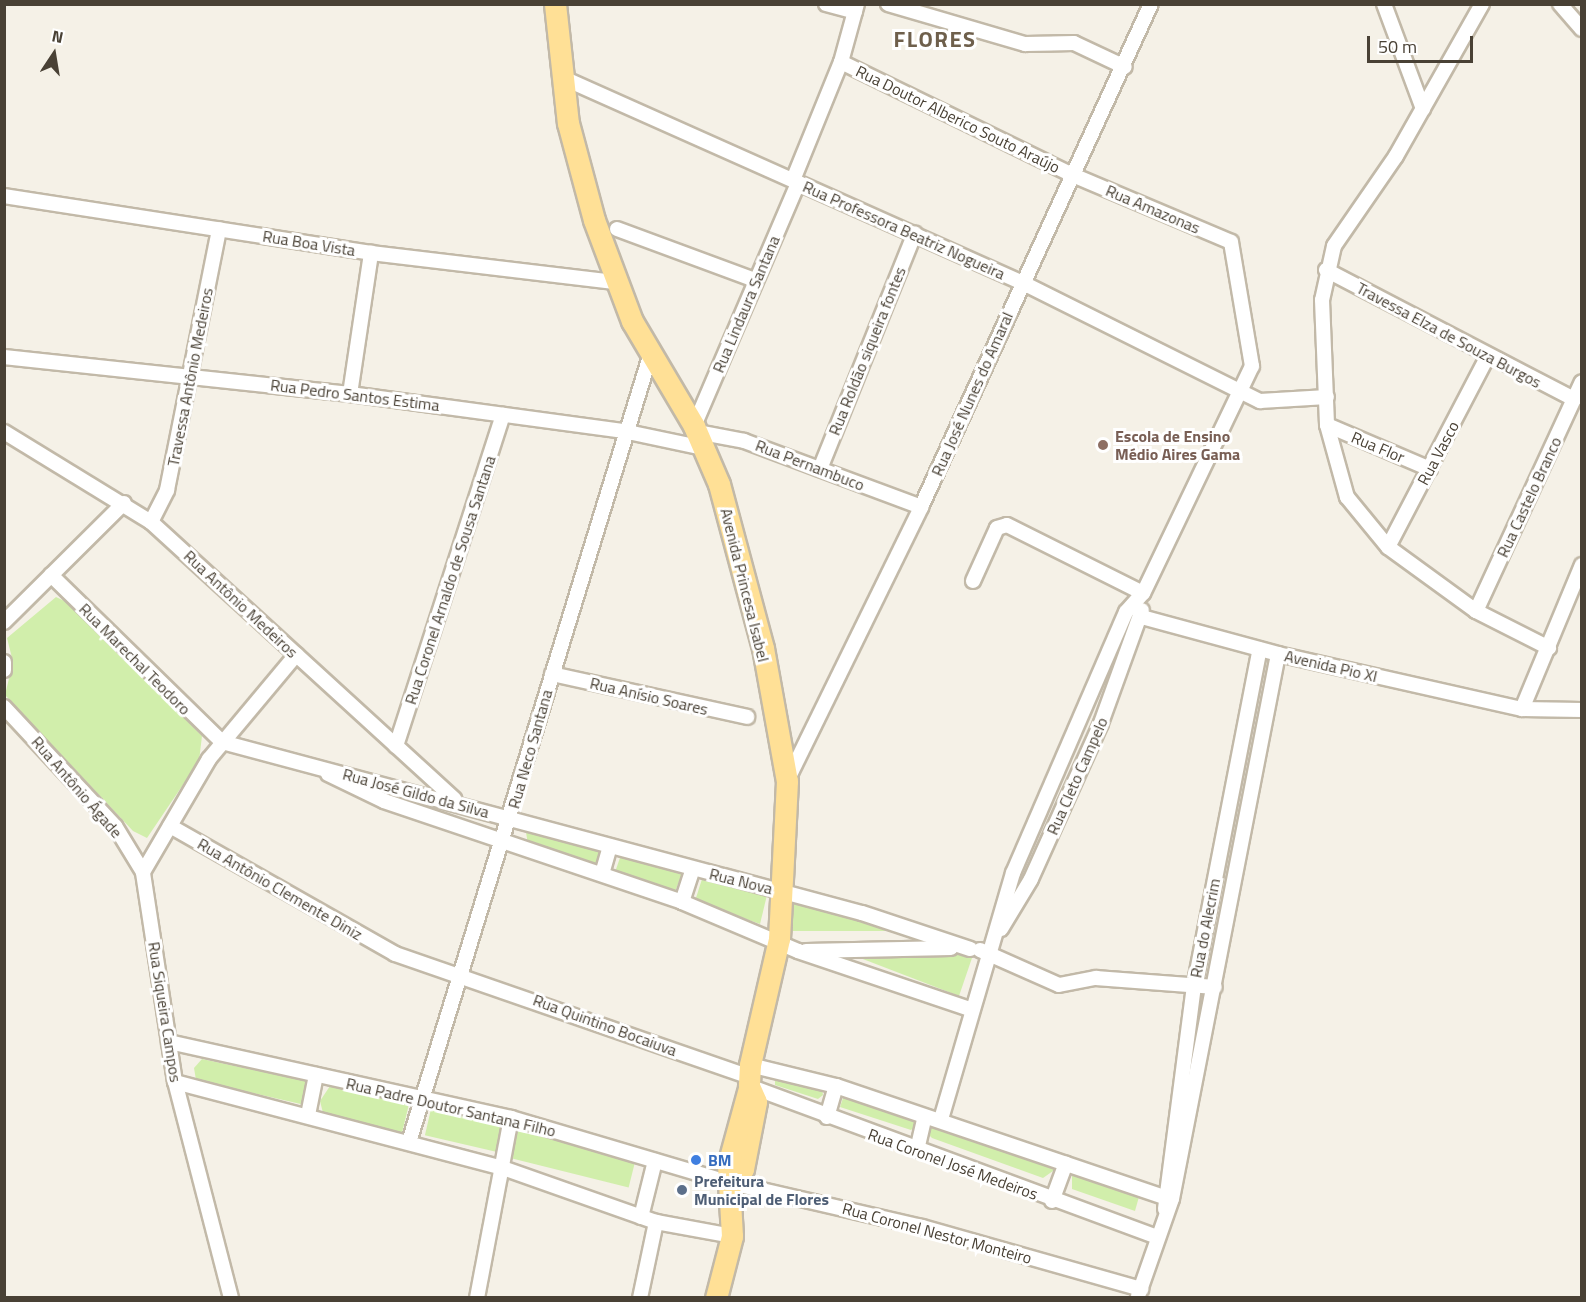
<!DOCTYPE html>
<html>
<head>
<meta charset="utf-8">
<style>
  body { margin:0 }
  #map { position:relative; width:1586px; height:1302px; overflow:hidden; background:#f5f1e7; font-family:"Titillium Web",sans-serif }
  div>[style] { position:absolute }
  .green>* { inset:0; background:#d1eeab; transform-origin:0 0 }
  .roads { filter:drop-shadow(2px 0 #c2b9a8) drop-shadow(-2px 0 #c2b9a8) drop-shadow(0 2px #c2b9a8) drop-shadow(0 -2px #c2b9a8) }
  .street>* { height:14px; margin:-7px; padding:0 7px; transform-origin:7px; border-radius:7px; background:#fff }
  .primary>* { height:21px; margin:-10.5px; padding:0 10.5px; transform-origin:10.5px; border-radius:10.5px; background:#ffe096 }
  .dots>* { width:16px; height:16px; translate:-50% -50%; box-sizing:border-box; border:3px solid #fff; border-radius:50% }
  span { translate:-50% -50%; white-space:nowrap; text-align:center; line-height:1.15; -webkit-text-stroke:6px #fff; paint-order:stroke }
  .street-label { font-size:16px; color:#494135 }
  .education-label { font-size:16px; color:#785e54; font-weight:700 }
  .left { translate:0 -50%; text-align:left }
  .shop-label { font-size:16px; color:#366cbe; font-weight:700 }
  .service-label { font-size:16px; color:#4e5e75; font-weight:700 }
  .district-label { font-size:22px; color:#6e5f4b; font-weight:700; letter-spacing:1.5px }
  .frame { position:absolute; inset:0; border:6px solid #494135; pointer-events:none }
  .north { position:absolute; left:24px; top:24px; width:60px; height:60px; -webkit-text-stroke:4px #fff; paint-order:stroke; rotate:12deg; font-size:16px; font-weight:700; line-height:24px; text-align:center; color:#494135 }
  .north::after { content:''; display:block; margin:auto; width:21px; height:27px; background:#494135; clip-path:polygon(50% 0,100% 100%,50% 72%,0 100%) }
  .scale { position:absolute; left:1367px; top:36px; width:106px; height:27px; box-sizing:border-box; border:3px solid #494135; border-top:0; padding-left:8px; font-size:18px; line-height:21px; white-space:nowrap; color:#494135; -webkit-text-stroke:4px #fff; paint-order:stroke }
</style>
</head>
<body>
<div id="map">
  <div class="green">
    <div style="clip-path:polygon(56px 597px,75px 606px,202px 736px,199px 761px,147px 838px,133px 831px,5px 695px,13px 662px,7px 638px)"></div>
    <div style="clip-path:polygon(526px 832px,601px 851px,597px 868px,528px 845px)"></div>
    <div style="clip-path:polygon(621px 855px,682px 874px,674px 894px,615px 872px)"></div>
    <div style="clip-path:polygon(702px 879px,767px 895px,760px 924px,695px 901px)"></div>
    <div style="clip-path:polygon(793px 903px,897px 931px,790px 931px,786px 928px)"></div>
    <div style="clip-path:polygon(842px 951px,973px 955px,959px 996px)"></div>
    <div style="clip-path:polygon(202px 1059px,310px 1082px,305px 1105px,196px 1080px,194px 1068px)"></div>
    <div style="clip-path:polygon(775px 1077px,822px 1089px,823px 1095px,818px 1099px,775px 1085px)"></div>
    <div style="clip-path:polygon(330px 1086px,409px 1104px,402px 1133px,323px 1113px,320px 1101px)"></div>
    <div style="clip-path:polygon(844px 1095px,915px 1119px,916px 1126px,911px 1130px,840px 1107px)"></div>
    <div style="left:431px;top:1109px;width:74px;height:27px;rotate:13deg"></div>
    <div style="clip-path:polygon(931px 1124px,1053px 1164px,1053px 1171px,1043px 1178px,932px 1138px,927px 1133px)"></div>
    <div style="left:518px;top:1131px;width:121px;height:28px;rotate:14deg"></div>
    <div style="clip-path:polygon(1072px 1171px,1142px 1186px,1135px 1211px,1072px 1189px)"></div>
  </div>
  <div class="roads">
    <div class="street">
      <div style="left:826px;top:4px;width:30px;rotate:15deg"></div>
      <div style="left:888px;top:4px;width:143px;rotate:16.3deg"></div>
      <div style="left:1025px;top:44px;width:49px;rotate:-1.2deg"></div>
      <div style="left:1074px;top:43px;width:56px;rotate:25.2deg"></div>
      <div style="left:1384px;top:4px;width:112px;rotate:69.6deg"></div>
      <div style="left:1482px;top:4px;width:175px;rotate:119.5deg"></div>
      <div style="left:1396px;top:156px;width:109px;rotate:124.6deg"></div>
      <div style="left:1334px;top:246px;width:55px;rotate:102.5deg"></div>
      <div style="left:1322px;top:300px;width:125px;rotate:87.7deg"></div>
      <div style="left:1327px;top:425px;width:75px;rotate:74.5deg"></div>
      <div style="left:1347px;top:497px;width:65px;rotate:50.6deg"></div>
      <div style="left:1388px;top:547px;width:109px;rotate:36deg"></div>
      <div style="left:1476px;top:611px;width:82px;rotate:26.9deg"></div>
      <div style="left:1560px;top:4px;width:33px;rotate:49deg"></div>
      <div style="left:841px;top:62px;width:260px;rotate:26deg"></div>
      <div style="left:1075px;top:176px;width:169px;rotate:22.9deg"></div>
      <div style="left:1231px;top:242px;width:126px;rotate:80.4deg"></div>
      <div style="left:1252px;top:366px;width:252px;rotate:115.6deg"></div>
      <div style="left:1143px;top:593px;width:25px;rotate:132deg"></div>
      <div style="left:1126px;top:612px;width:284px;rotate:113.4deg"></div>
      <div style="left:1013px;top:873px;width:257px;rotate:106.3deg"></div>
      <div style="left:561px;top:77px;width:506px;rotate:24.03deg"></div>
      <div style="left:1023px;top:283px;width:265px;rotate:26.5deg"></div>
      <div style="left:1260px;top:401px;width:67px;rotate:-3.4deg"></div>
      <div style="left:793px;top:180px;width:127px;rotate:-67.9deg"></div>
      <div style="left:841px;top:62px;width:60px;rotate:-74.6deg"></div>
      <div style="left:4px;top:196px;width:371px;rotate:8.8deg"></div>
      <div style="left:371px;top:253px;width:245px;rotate:6.8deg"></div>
      <div style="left:617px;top:229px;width:147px;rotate:20.3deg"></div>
      <div style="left:1326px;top:270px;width:280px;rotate:27.5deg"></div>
      <div style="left:4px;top:357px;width:348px;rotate:6.1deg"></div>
      <div style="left:350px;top:394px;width:275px;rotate:7.7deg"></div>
      <div style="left:623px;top:431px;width:83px;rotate:11.9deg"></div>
      <div style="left:350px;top:394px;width:143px;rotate:-81.5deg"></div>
      <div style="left:1327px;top:425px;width:112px;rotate:23.1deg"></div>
      <div style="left:694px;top:426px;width:264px;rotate:-66.8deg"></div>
      <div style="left:4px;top:432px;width:172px;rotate:31.5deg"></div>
      <div style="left:151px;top:522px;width:411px;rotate:42.4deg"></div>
      <div style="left:697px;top:432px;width:48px;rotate:10.8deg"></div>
      <div style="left:744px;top:441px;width:189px;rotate:20.4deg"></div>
      <div style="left:820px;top:469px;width:254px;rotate:-68.1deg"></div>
      <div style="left:151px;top:522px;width:36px;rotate:-63deg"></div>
      <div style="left:167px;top:490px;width:266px;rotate:-78.7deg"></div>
      <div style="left:1388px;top:547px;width:213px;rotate:-62.4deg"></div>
      <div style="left:51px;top:575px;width:239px;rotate:44.3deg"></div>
      <div style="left:222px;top:742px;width:662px;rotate:14.96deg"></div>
      <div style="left:862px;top:913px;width:114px;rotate:18.4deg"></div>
      <div style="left:973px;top:581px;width:58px;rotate:-65.6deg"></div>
      <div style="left:997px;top:528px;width:10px;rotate:-17deg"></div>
      <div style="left:1007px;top:525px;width:152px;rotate:26.6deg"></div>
      <div style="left:1476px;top:611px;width:252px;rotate:-65.2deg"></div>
      <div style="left:1142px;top:617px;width:141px;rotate:15.2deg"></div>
      <div style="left:1278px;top:654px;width:250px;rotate:12.7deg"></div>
      <div style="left:1522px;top:709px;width:60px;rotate:1deg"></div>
      <div style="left:4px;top:622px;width:169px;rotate:-44.8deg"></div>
      <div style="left:4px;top:662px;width:8px;rotate:90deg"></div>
      <div style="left:552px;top:674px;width:200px;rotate:12.4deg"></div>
      <div style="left:4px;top:707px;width:163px;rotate:47deg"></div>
      <div style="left:115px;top:826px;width:54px;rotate:58.7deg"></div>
      <div style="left:1522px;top:709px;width:156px;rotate:-67.4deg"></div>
      <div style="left:396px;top:746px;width:348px;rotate:-72.1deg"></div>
      <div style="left:328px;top:774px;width:62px;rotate:25.7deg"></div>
      <div style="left:384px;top:801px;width:315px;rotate:18.7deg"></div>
      <div style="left:682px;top:902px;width:126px;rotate:22.9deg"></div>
      <div style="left:798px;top:951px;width:184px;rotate:18.7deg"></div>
      <div style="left:787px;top:781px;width:305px;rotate:-63.9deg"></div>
      <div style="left:921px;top:507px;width:553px;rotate:-65.43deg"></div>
      <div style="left:170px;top:826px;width:259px;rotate:29.6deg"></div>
      <div style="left:395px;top:954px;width:376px;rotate:19.1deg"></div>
      <div style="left:602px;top:874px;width:29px;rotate:-74deg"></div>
      <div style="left:682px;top:902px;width:35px;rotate:-72deg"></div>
      <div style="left:1001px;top:929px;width:58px;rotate:-59deg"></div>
      <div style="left:1031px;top:879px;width:171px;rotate:-65.8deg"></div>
      <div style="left:1101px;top:723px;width:120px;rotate:-70.1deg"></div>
      <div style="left:980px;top:950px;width:86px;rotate:23.9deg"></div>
      <div style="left:1059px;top:985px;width:38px;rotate:-11deg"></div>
      <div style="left:1096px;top:978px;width:119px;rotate:4.3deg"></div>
      <div style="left:806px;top:951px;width:145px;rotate:-1.2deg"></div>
      <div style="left:169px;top:1042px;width:350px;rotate:12.5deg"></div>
      <div style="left:511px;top:1118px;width:229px;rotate:16.5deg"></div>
      <div style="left:731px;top:1183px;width:196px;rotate:13deg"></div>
      <div style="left:922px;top:1227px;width:228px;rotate:15.8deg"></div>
      <div style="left:750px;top:1065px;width:89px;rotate:13.7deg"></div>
      <div style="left:836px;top:1086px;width:345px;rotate:18.7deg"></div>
      <div style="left:175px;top:1082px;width:336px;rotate:14.7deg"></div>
      <div style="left:500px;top:1167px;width:165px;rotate:19.4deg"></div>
      <div style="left:656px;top:1222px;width:77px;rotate:10.4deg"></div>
      <div style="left:749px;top:1086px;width:436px;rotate:20.3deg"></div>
      <div style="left:308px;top:1115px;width:41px;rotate:-78.7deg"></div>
      <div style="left:827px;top:1117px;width:32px;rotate:-74deg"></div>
      <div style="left:409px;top:1142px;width:822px;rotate:-72.95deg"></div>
      <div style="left:917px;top:1150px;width:32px;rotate:-77deg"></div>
      <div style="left:1052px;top:1201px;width:40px;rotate:-69.8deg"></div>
      <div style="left:1165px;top:1209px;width:224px;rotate:-82.6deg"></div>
      <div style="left:1194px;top:987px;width:344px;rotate:-79deg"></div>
      <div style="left:641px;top:1217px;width:58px;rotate:-76deg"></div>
      <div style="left:1138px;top:1296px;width:103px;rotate:-70.7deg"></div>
      <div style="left:1172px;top:1199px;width:555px;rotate:-78.99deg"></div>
      <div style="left:231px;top:1298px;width:223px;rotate:-104.5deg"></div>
      <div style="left:175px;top:1082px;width:212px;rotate:-98.7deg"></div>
      <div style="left:143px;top:872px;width:131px;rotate:-59.7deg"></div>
      <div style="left:209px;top:759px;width:136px;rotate:-50.1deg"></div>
      <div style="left:477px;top:1298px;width:183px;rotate:-79.3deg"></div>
      <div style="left:640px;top:1298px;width:78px;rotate:-78.1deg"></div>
    </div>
    <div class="primary">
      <div style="left:555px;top:4px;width:120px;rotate:83.8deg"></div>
      <div style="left:568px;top:123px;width:100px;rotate:75deg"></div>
      <div style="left:594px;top:220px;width:108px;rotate:69.4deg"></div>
      <div style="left:632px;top:321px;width:122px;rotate:59.4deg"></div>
      <div style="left:694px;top:426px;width:63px;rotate:66.7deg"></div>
      <div style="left:719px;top:484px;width:170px;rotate:75deg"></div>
      <div style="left:763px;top:648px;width:135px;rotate:79.8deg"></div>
      <div style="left:787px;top:781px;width:158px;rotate:92.9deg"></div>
      <div style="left:779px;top:939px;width:129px;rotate:103deg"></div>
      <div style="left:750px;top:1065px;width:21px;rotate:93deg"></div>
      <div style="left:749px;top:1086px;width:17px;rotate:66deg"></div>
      <div style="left:756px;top:1102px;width:68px;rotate:101deg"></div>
      <div style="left:743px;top:1169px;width:18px;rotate:131deg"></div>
      <div style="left:716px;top:1298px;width:64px;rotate:-75.5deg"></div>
      <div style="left:732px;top:1236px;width:71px;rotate:-93.2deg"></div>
      <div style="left:728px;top:1165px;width:80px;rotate:-74.7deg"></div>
    </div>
  </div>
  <div class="dots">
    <div style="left:1103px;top:445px;background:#8d6e63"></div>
    <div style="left:696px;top:1160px;background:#3f7fe0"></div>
    <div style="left:682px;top:1190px;background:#5c6f8a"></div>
  </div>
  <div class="street-label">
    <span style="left:958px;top:119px;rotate:26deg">Rua Doutor Alberico Souto Araújo</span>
    <span style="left:1153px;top:209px;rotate:23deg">Rua Amazonas</span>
    <span style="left:904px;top:230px;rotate:24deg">Rua Professora Beatriz Nogueira</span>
    <span style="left:309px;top:243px;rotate:9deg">Rua Boa Vista</span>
    <span style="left:746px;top:304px;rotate:-67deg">Rua Lindaura Santana</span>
    <span style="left:1449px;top:335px;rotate:28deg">Travessa Elza de Souza Burgos</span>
    <span style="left:867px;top:351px;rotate:-68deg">Rua Roldão siqueira fontes</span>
    <span style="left:190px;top:377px;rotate:-79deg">Travessa Antônio Medeiros</span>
    <span style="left:972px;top:394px;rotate:-66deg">Rua José Nunes do Amaral</span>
    <span style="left:355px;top:395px;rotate:7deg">Rua Pedro Santos Estima</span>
    <span style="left:1378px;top:447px;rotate:23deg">Rua Flor</span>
    <span style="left:1438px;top:453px;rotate:-62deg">Rua Vasco</span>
    <span style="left:810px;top:465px;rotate:21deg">Rua Pernambuco</span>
    <span style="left:1529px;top:497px;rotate:-65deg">Rua Castelo Branco</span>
    <span style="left:450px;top:580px;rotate:-72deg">Rua Coronel Arnaldo de Sousa Santana</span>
    <span style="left:745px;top:585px;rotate:76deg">Avenida Princesa Isabel</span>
    <span style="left:241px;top:604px;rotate:43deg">Rua Antônio Medeiros</span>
    <span style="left:135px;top:659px;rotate:45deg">Rua Marechal Teodoro</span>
    <span style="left:1331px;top:666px;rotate:13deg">Avenida Pio XI</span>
    <span style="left:649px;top:696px;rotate:13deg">Rua Anísio Soares</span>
    <span style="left:530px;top:749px;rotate:-74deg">Rua Neco Santana</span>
    <span style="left:1077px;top:776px;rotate:-66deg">Rua Cleto Campelo</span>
    <span style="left:77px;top:787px;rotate:49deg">Rua Antônio Ágade</span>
    <span style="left:416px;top:793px;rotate:15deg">Rua José Gildo da Silva</span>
    <span style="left:741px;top:881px;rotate:14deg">Rua Nova</span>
    <span style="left:280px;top:889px;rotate:30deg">Rua Antônio Clemente Diniz</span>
    <span style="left:1205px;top:928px;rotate:-79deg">Rua do Alecrim</span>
    <span style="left:165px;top:1012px;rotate:81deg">Rua Siqueira Campos</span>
    <span style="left:605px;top:1025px;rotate:20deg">Rua Quintino Bocaiuva</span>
    <span style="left:451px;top:1107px;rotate:13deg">Rua Padre Doutor Santana Filho</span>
    <span style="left:953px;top:1164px;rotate:20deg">Rua Coronel José Medeiros</span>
    <span style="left:937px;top:1233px;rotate:15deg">Rua Coronel Nestor Monteiro</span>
  </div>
  <div class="education-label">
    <span class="left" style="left:1115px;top:445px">Escola de Ensino<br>Médio Aires Gama</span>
  </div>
  <div class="shop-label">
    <span class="left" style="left:708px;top:1160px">BM</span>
  </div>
  <div class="service-label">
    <span class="left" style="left:694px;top:1190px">Prefeitura<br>Municipal de Flores</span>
  </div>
  <div class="district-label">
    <span style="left:935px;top:40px">FLORES</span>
  </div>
  <div class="frame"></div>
  <div class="north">N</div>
  <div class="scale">50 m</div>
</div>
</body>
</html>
